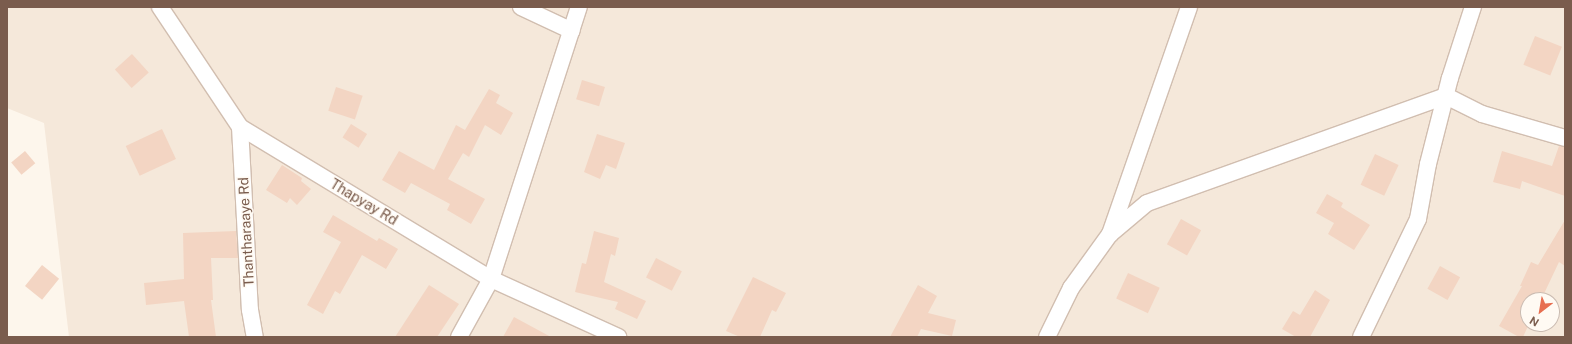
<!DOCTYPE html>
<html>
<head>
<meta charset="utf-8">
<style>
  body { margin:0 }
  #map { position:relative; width:1572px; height:344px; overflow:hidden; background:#fdf6ec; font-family:"Public Sans",sans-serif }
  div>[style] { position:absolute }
  .residential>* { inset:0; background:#f5e8da }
  .building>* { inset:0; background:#f3d5c3; transform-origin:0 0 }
  .roads { filter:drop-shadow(1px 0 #d1beb0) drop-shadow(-1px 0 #d1beb0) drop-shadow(0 1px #d1beb0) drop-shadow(0 -1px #d1beb0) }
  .minor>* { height:16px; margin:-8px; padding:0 8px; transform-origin:8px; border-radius:8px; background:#fff }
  span { translate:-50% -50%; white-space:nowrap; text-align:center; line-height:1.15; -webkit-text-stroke:3px #fffaf3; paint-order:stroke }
  .street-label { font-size:14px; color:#7a5c4d }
  .frame { position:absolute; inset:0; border:8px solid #7a5c4d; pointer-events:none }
  .north { position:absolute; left:1520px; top:292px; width:40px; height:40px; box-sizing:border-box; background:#fffaf3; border:1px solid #cabbb1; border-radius:50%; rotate:211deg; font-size:11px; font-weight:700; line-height:16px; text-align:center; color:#7a5c4d }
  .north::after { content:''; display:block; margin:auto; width:14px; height:18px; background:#e76f51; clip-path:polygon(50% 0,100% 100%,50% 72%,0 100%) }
</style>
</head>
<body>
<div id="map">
  <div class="residential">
    <div style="clip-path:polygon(evenodd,7px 7px,1565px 7px,1565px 337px,69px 337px,44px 123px,7px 108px,7px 7px,1528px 300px,1552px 300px,1552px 324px,1528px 324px,1528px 300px)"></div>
  </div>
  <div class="building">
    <div style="left:1535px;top:36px;width:29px;height:31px;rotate:22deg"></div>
    <div style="left:132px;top:54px;width:25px;height:23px;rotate:48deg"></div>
    <div style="left:582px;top:80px;width:24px;height:20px;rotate:17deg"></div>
    <div style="left:336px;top:87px;width:28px;height:25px;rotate:18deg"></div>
    <div style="clip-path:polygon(489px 89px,500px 95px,496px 103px,513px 113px,501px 135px,485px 125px,469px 157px,463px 153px,448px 179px,485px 199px,471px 224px,447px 210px,450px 204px,411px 183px,405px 193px,382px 180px,399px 151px,434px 170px,456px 125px,465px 130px)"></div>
    <div style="left:351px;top:124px;width:19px;height:16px;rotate:32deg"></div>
    <div style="left:162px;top:129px;width:33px;height:40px;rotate:65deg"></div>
    <div style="clip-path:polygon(597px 134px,625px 143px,616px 169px,606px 165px,600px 179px,584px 172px)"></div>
    <div style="clip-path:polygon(1559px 146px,1565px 147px,1565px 196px,1522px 181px,1520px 189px,1493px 182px,1502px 151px,1552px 166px)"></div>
    <div style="left:25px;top:151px;width:16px;height:18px;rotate:50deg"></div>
    <div style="left:1375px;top:154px;width:26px;height:34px;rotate:25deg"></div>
    <div style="clip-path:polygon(282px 165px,302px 178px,301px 181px,311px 189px,297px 205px,290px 198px,287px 203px,266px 190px)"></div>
    <div style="clip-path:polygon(1327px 194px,1343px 203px,1341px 207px,1370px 225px,1354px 250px,1328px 234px,1334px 223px,1316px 213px)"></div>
    <div style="clip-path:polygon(333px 215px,377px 241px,379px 238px,398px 249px,386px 269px,362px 255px,340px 294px,335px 291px,323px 314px,307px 305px,341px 242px,323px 232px)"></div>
    <div style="left:1181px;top:219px;width:23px;height:29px;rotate:29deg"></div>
    <div style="clip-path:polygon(1565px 220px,1565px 266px,1559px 262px,1541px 300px,1528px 300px,1529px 324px,1523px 337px,1519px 337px,1499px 326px,1522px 286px,1520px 286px,1531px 262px,1538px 265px)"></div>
    <div style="clip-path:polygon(236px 231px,238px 258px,211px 258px,213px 300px,211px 300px,216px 337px,189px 337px,184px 301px,146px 305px,144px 283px,184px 279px,183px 233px)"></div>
    <div style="clip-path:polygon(594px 231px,619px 238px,615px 256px,611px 254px,604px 282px,646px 301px,637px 319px,615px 309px,618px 302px,575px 292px,582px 263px,586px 264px)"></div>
    <div style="left:656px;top:258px;width:29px;height:22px;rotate:27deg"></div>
    <div style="left:42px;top:265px;width:22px;height:27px;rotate:39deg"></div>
    <div style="left:1440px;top:266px;width:23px;height:26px;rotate:29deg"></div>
    <div style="left:1128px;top:273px;width:35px;height:28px;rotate:25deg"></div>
    <div style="clip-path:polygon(753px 277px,786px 293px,776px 312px,772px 310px,760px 337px,740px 337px,726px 331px)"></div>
    <div style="clip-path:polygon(429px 285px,459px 304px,437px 337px,395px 337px)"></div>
    <div style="clip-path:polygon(918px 285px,937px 296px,928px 313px,956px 320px,952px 336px,921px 329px,917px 337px,890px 337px)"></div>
    <div style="clip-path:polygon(1315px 290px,1330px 300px,1310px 337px,1296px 337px,1282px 329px,1293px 311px,1300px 315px)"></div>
    <div style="clip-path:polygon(514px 317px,551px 337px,503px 337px)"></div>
  </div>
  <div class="roads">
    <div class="minor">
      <div style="left:160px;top:7px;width:144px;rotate:56.3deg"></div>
      <div style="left:240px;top:127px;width:293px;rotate:31.2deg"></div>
      <div style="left:491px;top:279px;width:140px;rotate:24.5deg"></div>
      <div style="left:521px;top:7px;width:56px;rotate:25.2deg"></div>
      <div style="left:240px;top:127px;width:183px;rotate:86.9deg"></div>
      <div style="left:250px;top:310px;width:27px;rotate:80deg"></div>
      <div style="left:1110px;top:234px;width:240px;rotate:-70.8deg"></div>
      <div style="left:459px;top:337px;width:66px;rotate:-61.1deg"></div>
      <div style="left:491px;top:279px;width:286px;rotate:-72.1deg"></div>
      <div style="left:1047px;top:337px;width:55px;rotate:-63.9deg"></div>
      <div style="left:1071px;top:288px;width:67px;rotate:-54.2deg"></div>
      <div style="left:1110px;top:234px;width:48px;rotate:-40deg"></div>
      <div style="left:1147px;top:203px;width:318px;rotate:-19.7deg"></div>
      <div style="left:1446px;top:96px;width:40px;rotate:26.6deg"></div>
      <div style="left:1482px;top:114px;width:86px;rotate:16.1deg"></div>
      <div style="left:1361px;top:337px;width:131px;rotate:-64.2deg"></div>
      <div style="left:1418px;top:219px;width:56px;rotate:-79.7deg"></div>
      <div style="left:1428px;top:164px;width:89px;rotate:-75.7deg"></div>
      <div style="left:1450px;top:78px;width:75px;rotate:-72.1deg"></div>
    </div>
  </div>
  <div class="street-label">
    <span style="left:364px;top:202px;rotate:31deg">Thapyay Rd</span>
    <span style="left:246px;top:232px;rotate:-93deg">Thantharaaye Rd</span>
  </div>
  <div class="frame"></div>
  <div class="north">N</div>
</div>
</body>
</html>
